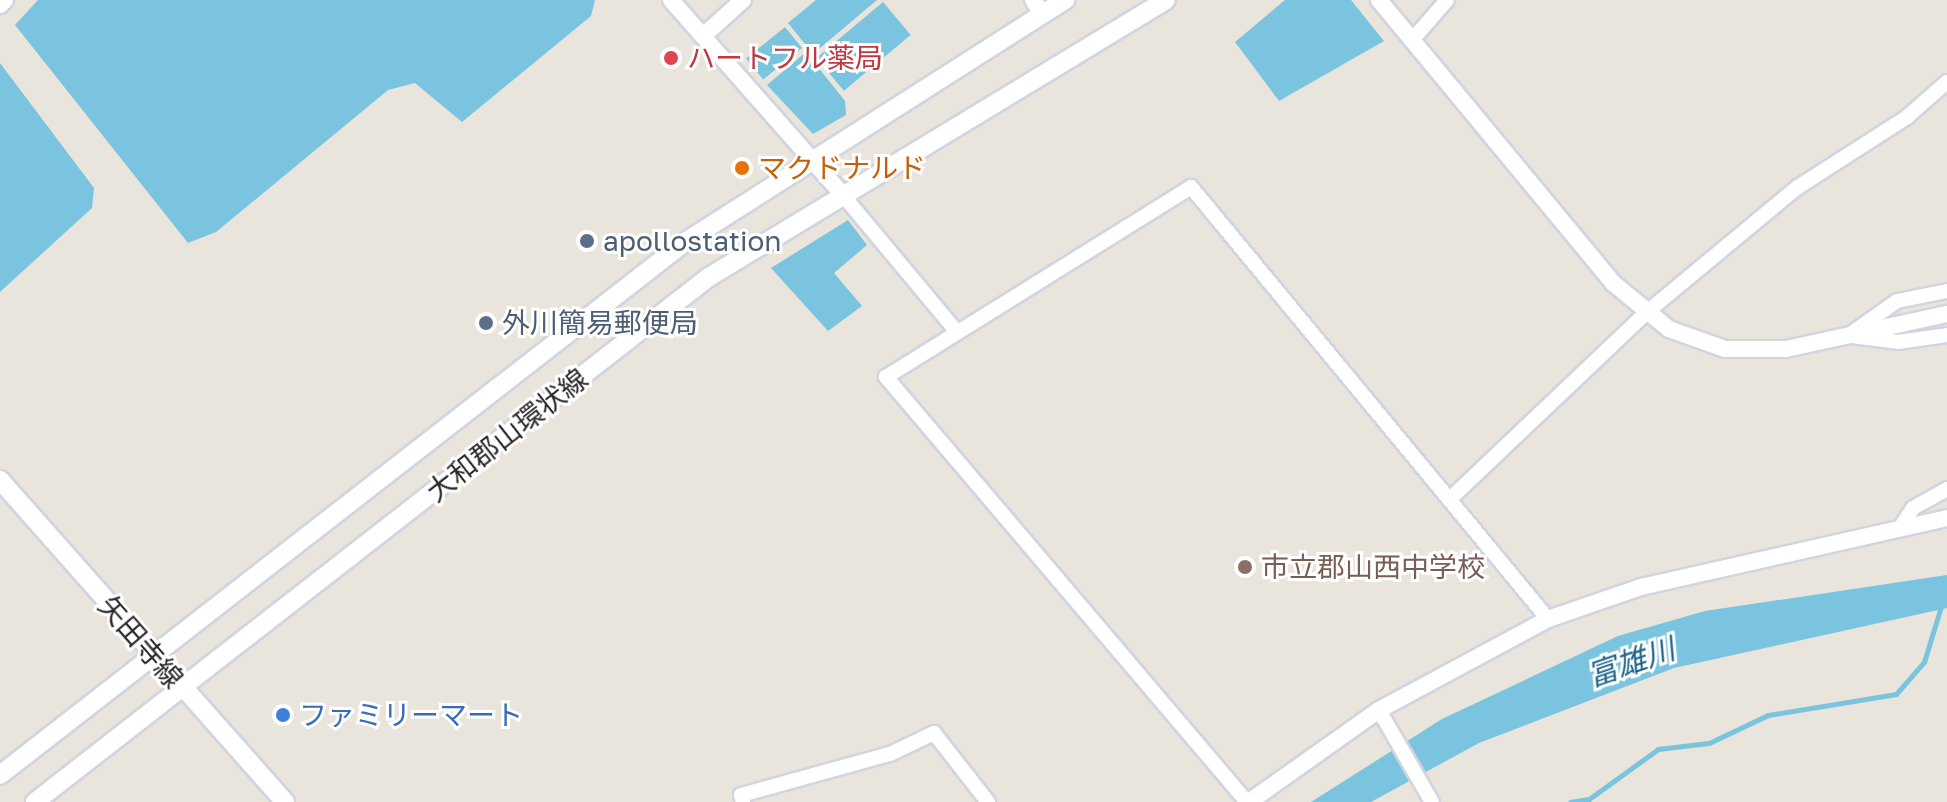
<!DOCTYPE html>
<html>
<head>
<meta charset="utf-8">
<style>
  body { margin:0 }
  #map { position:relative; width:1947px; height:802px; overflow:hidden; background:#e9e4dc; font-family:"Golos Text","Noto Sans JP",sans-serif }
  div>[style] { position:absolute }
  .water>* { inset:0; background:#7bc4df; transform-origin:0 0 }
  .stream>* { height:5px; margin:-2.5px; padding:0 2.5px; transform-origin:2.5px; border-radius:2.5px; background:#7bc4df }
  .roads { filter:drop-shadow(2px 0 #d2d4e0) drop-shadow(-2px 0 #d2d4e0) drop-shadow(0 2px #d2d4e0) drop-shadow(0 -2px #d2d4e0) }
  .minor>* { height:14px; margin:-7px; padding:0 7px; transform-origin:7px; border-radius:7px; background:#fff }
  .tertiary>* { height:16px; margin:-8px; padding:0 8px; transform-origin:8px; border-radius:8px; background:#fff }
  .secondary>* { height:18px; margin:-9px; padding:0 9px; transform-origin:9px; border-radius:9px; background:#fff }
  .dots>* { width:22px; height:22px; translate:-50% -50%; box-sizing:border-box; border:4px solid #fff; border-radius:50% }
  span { translate:-50% -50%; white-space:nowrap; text-align:center; line-height:1.15; -webkit-text-stroke:6px #fff; paint-order:stroke }
  .health-label { font-size:28px; color:#be3a42 }
  .left { translate:0 -50%; text-align:left }
  .food-label { font-size:28px; color:#c56008 }
  .service-label { font-size:28px; color:#4e5e75 }
  .street-label { font-size:28px; color:#292929 }
  .education-label { font-size:28px; color:#785e54 }
  .shop-label { font-size:28px; color:#366cbe }
  .water-label { font-size:30px; color:#1d6388; font-style:italic }
</style>
</head>
<body>
<div id="map">
  <div class="water">
    <div style="clip-path:polygon(38px 0,595px 0,591px 16px,462px 122px,415px 83px,388px 90px,216px 232px,188px 243px,15px 25px)"></div>
    <div style="clip-path:polygon(816px 0,877px 0,813px 54px,788px 23px)"></div>
    <div style="clip-path:polygon(1285px 0,1351px 0,1384px 41px,1279px 101px,1235px 42px)"></div>
    <div style="left:883px;top:2px;width:43px;height:87px;rotate:50deg"></div>
    <div style="left:785px;top:27px;width:27px;height:50px;rotate:51deg"></div>
    <div style="clip-path:polygon(806px 52px,845px 101px,846px 115px,813px 134px,767px 85px)"></div>
    <div style="clip-path:polygon(0 63px,94px 188px,92px 208px,0 292px)"></div>
    <div style="clip-path:polygon(848px 220px,867px 245px,834px 273px,862px 306px,828px 331px,771px 268px)"></div>
    <div style="clip-path:polygon(1947px 575px,1947px 608px,1674px 668px,1479px 743px,1371px 802px,1311px 802px,1442px 719px,1618px 636px,1705px 611px)"></div>
  </div>
  <div class="stream">
    <div style="left:1570px;top:802px;width:19px;rotate:-9deg"></div>
    <div style="left:1589px;top:799px;width:85px;rotate:-35.9deg"></div>
    <div style="left:1658px;top:749px;width:51px;rotate:-6.7deg"></div>
    <div style="left:1709px;top:743px;width:65px;rotate:-25.4deg"></div>
    <div style="left:1768px;top:715px;width:130px;rotate:-9.3deg"></div>
    <div style="left:1896px;top:694px;width:43px;rotate:-48.8deg"></div>
    <div style="left:1924px;top:662px;width:62px;rotate:-73deg"></div>
  </div>
  <div class="roads">
    <div class="minor">
      <div style="left:1412px;top:40px;width:53px;rotate:-48.8deg"></div>
      <div style="left:842px;top:194px;width:178px;rotate:50.2deg"></div>
      <div style="left:1852px;top:333px;width:55px;rotate:-35.4deg"></div>
      <div style="left:1897px;top:301px;width:51px;rotate:-11.3deg"></div>
      <div style="left:1852px;top:336px;width:46px;rotate:7.4deg"></div>
      <div style="left:1898px;top:342px;width:49px;rotate:-8.1deg"></div>
      <div style="left:1453px;top:496px;width:266px;rotate:-43.5deg"></div>
      <div style="left:1646px;top:313px;width:197px;rotate:-39.7deg"></div>
      <div style="left:1798px;top:187px;width:130px;rotate:-32.7deg"></div>
      <div style="left:1907px;top:117px;width:53px;rotate:-41.2deg"></div>
      <div style="left:1902px;top:525px;width:20px;rotate:-57deg"></div>
      <div style="left:1913px;top:508px;width:39px;rotate:-29deg"></div>
      <div style="left:1379px;top:710px;width:106px;rotate:60.1deg"></div>
      <div style="left:743px;top:802px;width:7px;rotate:-106deg"></div>
      <div style="left:741px;top:795px;width:155px;rotate:-15.4deg"></div>
      <div style="left:890px;top:754px;width:49px;rotate:-25.5deg"></div>
      <div style="left:934px;top:733px;width:88px;rotate:52deg"></div>
      <div style="left:1247px;top:802px;width:558px;rotate:-130.34deg"></div>
      <div style="left:886px;top:377px;width:359px;rotate:-31.9deg"></div>
      <div style="left:1191px;top:187px;width:560px;rotate:50.43deg"></div>
    </div>
    <div class="tertiary">
      <div style="left:671px;top:0;width:259px;rotate:48.6deg"></div>
      <div style="left:1033px;top:0;width:17px;rotate:57deg"></div>
      <div style="left:1379px;top:0;width:367px;rotate:50.4deg"></div>
      <div style="left:1613px;top:283px;width:72px;rotate:39.4deg"></div>
      <div style="left:1669px;top:329px;width:59px;rotate:19.7deg"></div>
      <div style="left:1725px;top:349px;width:61px"></div>
      <div style="left:1786px;top:349px;width:165px;rotate:-12.3deg"></div>
      <div style="left:0;top:5px;width:7px;rotate:-45deg"></div>
      <div style="left:703px;top:36px;width:54px;rotate:-42deg"></div>
      <div style="left:1249px;top:802px;width:159px;rotate:-35.3deg"></div>
      <div style="left:1379px;top:710px;width:192px;rotate:-28.3deg"></div>
      <div style="left:1548px;top:619px;width:98px;rotate:-19deg"></div>
      <div style="left:1641px;top:587px;width:314px;rotate:-12.7deg"></div>
    </div>
    <div class="secondary">
      <div style="left:0;top:480px;width:430px;rotate:48.5deg"></div>
      <div style="left:0;top:775px;width:868px;rotate:-37.89deg"></div>
      <div style="left:685px;top:242px;width:451px;rotate:-32.5deg"></div>
      <div style="left:35px;top:802px;width:854px;rotate:-37.92deg"></div>
      <div style="left:709px;top:277px;width:534px;rotate:-31.22deg"></div>
    </div>
  </div>
  <div class="dots">
    <div style="left:671px;top:58px;background:#e0444e"></div>
    <div style="left:742px;top:168px;background:#e8710a"></div>
    <div style="left:587px;top:241px;background:#5c6f8a"></div>
    <div style="left:486px;top:323px;background:#5c6f8a"></div>
    <div style="left:1245px;top:567px;background:#8d6e63"></div>
    <div style="left:283px;top:715px;background:#3f7fe0"></div>
  </div>
  <div class="health-label">
    <span class="left" style="left:687px;top:58px">ハートフル薬局</span>
  </div>
  <div class="food-label">
    <span class="left" style="left:758px;top:168px">マクドナルド</span>
  </div>
  <div class="service-label">
    <span class="left" style="left:603px;top:241px">apollostation</span>
    <span class="left" style="left:502px;top:323px">外川簡易郵便局</span>
  </div>
  <div class="street-label">
    <span style="left:507px;top:435px;rotate:-38deg">大和郡山環状線</span>
    <span style="left:141px;top:642px;rotate:49deg">矢田寺線</span>
  </div>
  <div class="education-label">
    <span class="left" style="left:1261px;top:567px">市立郡山西中学校</span>
  </div>
  <div class="shop-label">
    <span class="left" style="left:299px;top:715px">ファミリーマート</span>
  </div>
  <div class="water-label">
    <span style="left:1631px;top:662px;rotate:-19deg">富雄川</span>
  </div>
</div>
</body>
</html>
